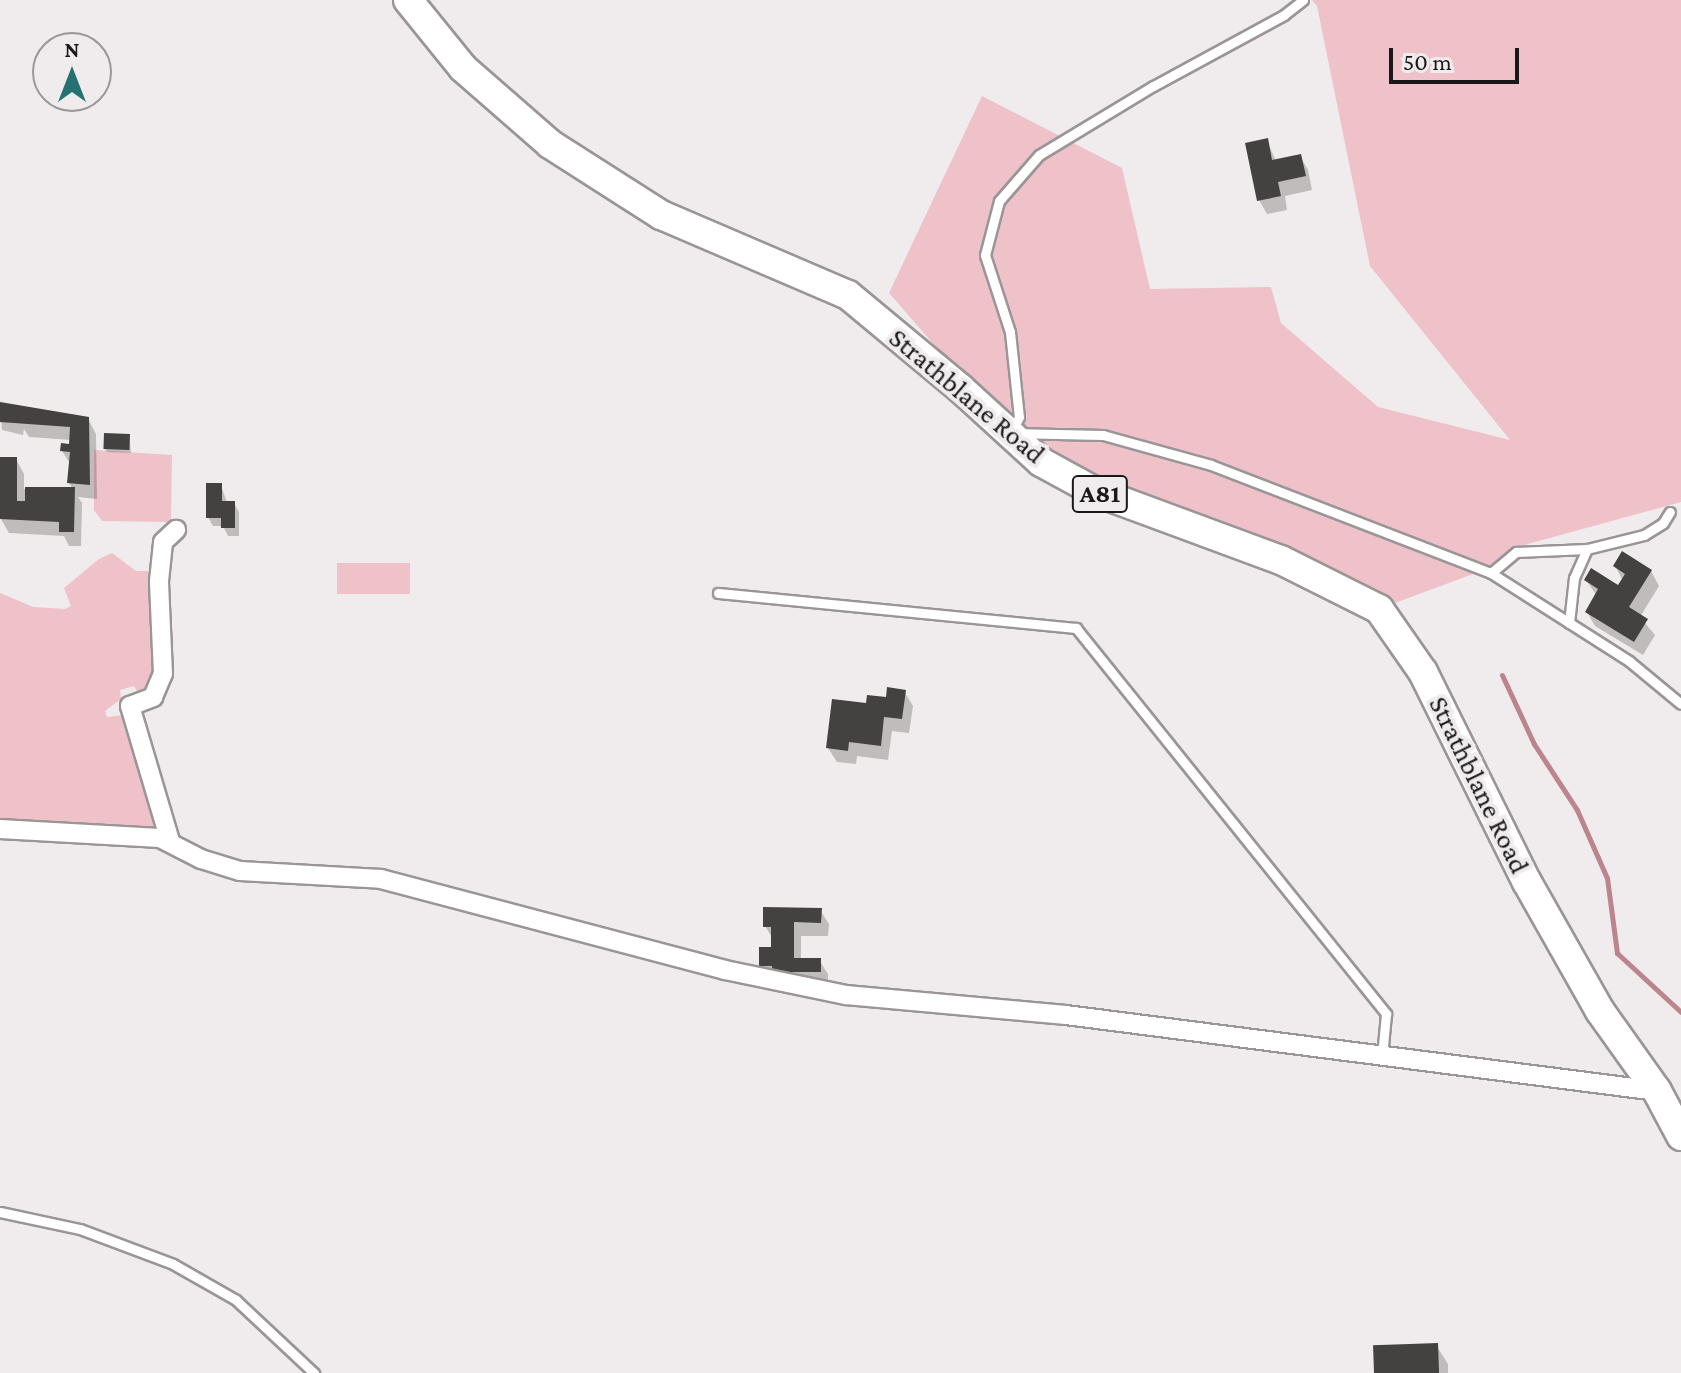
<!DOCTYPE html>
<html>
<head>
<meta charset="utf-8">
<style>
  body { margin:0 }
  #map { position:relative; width:1681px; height:1373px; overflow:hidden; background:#f0ebec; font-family:"Crimson Pro",serif }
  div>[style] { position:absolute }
  .green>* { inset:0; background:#eec2c8; transform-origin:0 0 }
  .shadow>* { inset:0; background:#0003 }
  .stream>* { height:5px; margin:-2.5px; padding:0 2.5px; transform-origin:2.5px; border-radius:2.5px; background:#bc848d }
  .building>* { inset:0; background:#444141; transform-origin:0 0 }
  .roads { filter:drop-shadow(2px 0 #9a9596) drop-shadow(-2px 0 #9a9596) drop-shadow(0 2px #9a9596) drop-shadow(0 -2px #9a9596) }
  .lane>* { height:9px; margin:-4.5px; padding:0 4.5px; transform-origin:4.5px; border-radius:4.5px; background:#fff }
  .street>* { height:18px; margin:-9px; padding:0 9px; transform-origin:9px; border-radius:9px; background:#fff }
  .primary>* { height:28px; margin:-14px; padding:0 14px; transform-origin:14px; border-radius:14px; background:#fff }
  span { translate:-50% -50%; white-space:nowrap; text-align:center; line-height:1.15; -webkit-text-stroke:8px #f0ebec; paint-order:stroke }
  .shield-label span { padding:2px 6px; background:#f0ebec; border:2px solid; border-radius:6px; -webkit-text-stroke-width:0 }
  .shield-label { font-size:26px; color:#1a1919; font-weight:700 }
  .street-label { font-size:28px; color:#1a1919 }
  .north { position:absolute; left:32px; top:32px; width:80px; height:80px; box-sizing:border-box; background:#f0ebec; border:2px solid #9a9798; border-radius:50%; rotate:0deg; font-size:22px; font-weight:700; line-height:32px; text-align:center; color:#1a1919 }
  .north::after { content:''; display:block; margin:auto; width:28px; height:36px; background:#267173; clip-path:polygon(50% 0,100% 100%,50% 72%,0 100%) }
  .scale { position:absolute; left:1389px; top:48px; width:130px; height:36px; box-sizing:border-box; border:4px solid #1a1919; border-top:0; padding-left:10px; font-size:24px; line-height:28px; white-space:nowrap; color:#1a1919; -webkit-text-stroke:6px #f0ebec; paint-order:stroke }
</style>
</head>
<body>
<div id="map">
  <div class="green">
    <div style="clip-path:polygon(1312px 0,1681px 0,1681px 502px,1517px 547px,1489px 568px,1379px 609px,1153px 515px,1011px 433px,889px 293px,982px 96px,1122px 168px,1150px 289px,1271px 287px,1281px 323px,1378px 407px,1510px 440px,1370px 266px,1317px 6px)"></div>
    <div style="clip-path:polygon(94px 450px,172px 455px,171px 522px,102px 521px,94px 510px)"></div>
    <div style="clip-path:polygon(112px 553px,136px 571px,148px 571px,154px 678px,147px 691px,140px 696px,134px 686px,120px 690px,121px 699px,105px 711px,107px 717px,124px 715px,155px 818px,153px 827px,148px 830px,0 824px,0 593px,33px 607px,65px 609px,71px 606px,64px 588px,99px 559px)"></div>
    <div style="left:337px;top:563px;width:73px;height:31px"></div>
  </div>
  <div class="shadow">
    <div style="clip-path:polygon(1267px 141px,1276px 161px,1300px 156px,1308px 170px,1312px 190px,1285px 196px,1287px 210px,1267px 214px,1259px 200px)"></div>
    <div style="clip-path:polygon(0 407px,88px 419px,96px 434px,97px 499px,78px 497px,82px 503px,81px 546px,69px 546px,64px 536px,9px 533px,1px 519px,16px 459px,24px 474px,24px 489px,73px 489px,69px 483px,71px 465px,62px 451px,71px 446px,71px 440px,29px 437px,24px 429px,23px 435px,2px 430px)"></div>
    <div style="clip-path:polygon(129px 436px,131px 453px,107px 452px,105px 448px)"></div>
    <div style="clip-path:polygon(221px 485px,227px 503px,234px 503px,239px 512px,239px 536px,228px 536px,223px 526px,213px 526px,208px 517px)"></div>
    <div style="clip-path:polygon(1615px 566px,1651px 571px,1659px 586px,1640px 617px,1655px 635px,1643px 655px,1595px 626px,1587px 612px,1597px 596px,1586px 580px,1619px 588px,1623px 581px)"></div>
    <div style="clip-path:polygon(904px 691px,913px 706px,909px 733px,892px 731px,888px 760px,857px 756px,856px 764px,837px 762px,828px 748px,868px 705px)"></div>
    <div style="clip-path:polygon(820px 910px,829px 924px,828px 936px,801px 936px,801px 960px,819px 960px,828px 974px,828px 986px,769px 980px,761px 965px,773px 949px,773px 939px,765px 926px)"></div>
    <div style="clip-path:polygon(1436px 1345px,1448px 1364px,1448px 1373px,1376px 1373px)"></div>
  </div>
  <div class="stream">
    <div style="left:1502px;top:675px;width:76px;rotate:65.1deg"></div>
    <div style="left:1534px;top:744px;width:79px;rotate:56.9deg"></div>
    <div style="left:1577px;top:810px;width:74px;rotate:66.2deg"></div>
    <div style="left:1607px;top:878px;width:76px;rotate:82.4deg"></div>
    <div style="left:1617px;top:953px;width:87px;rotate:42.7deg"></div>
  </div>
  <div class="building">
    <div style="clip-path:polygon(1268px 138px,1272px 160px,1301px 154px,1306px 176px,1278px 182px,1281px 196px,1257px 201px,1245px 143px)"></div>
    <div style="clip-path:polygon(0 402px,89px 417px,90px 485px,67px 483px,70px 452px,60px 451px,61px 443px,69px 444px,70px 427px,0 422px)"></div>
    <div style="left:104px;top:433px;width:26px;height:16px;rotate:2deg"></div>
    <div style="clip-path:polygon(0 457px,17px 457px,17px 501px,25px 501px,25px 487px,75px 487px,74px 532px,59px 532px,59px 522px,0 519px)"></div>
    <div style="clip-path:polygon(206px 483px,222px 483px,222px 501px,235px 501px,235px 528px,221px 528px,221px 518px,206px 518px)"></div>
    <div style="clip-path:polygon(1622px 551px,1652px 570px,1629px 607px,1648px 619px,1634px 642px,1585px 612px,1598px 589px,1584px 580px,1591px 568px,1618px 585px,1625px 574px,1613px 566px)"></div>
    <div style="clip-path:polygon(887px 687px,906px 690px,902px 719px,884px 717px,881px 746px,849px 742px,848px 751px,826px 748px,832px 699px,866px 703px,867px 695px,886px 697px)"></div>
    <div style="clip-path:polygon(763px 907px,822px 908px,821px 923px,794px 922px,794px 958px,821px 958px,821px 972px,772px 972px,772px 966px,759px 966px,759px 947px,771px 947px,771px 927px,763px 927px)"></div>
    <div style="left:1438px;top:1343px;width:30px;height:65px;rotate:88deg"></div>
  </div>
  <div class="roads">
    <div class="lane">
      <div style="left:1303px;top:0;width:24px;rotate:142deg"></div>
      <div style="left:1284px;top:15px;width:149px;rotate:151.5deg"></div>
      <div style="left:1153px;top:86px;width:133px;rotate:148.8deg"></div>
      <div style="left:1039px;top:155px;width:61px;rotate:131deg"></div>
      <div style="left:999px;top:201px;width:56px;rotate:104.5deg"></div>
      <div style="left:985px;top:255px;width:81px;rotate:72deg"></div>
      <div style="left:1010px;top:332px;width:85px;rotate:84deg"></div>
      <div style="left:1019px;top:417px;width:18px;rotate:117deg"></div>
      <div style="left:1011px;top:433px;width:92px;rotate:1.2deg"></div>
      <div style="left:1103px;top:435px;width:112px;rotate:15.5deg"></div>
      <div style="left:1211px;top:465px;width:300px;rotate:21.1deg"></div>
      <div style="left:1491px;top:573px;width:164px;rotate:32.5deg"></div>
      <div style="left:1629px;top:661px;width:67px;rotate:39.6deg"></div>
      <div style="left:1491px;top:573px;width:33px;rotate:-40deg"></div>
      <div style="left:1516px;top:552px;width:71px;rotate:-2.4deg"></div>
      <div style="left:1587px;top:549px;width:59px;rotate:-13.8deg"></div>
      <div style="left:1644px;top:535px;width:22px;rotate:-32deg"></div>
      <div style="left:1663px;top:523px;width:13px;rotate:-58deg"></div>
      <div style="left:718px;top:593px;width:360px;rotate:5.6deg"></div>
      <div style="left:1076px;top:628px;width:495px;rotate:51.2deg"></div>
      <div style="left:1386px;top:1014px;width:42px;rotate:95.4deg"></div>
      <div style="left:1569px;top:623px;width:45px;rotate:-83.7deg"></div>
      <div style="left:1574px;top:578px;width:32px;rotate:-66deg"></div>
      <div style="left:0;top:1212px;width:82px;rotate:12deg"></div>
      <div style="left:80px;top:1229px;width:99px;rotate:20.6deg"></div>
      <div style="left:173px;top:1264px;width:73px;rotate:29.7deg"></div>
      <div style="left:236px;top:1300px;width:107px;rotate:43.1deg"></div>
    </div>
    <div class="street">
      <div style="left:0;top:829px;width:160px;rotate:3.2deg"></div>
      <div style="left:160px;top:838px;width:46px;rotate:27.1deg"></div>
      <div style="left:201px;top:859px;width:41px;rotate:17.1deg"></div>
      <div style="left:240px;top:871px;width:141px;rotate:3.2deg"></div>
      <div style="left:381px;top:879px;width:356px;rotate:14.8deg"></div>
      <div style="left:725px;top:970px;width:124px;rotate:11.7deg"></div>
      <div style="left:846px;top:995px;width:221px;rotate:5.2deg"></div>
      <div style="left:1066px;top:1015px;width:596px;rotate:7.33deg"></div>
      <div style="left:170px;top:841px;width:141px;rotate:-106.5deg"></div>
      <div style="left:130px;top:706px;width:25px;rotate:-21deg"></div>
      <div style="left:153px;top:697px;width:25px;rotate:-67deg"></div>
      <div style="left:163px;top:674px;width:93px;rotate:-92.5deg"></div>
      <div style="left:159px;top:581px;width:39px;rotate:-84deg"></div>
      <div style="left:163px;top:542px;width:18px;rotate:-43deg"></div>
    </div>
    <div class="primary">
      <div style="left:408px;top:0;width:87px;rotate:51deg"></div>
      <div style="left:463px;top:68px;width:116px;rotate:41.1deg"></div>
      <div style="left:550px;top:144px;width:132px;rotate:32.6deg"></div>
      <div style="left:661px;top:215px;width:203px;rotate:23.2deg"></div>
      <div style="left:848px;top:295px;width:146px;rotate:39.7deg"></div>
      <div style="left:960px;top:388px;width:110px;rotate:42.4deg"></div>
      <div style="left:1041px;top:462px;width:60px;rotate:28.7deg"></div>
      <div style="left:1094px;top:491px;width:199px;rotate:20.3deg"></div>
      <div style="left:1281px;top:560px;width:110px;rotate:26.6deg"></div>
      <div style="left:1379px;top:609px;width:77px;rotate:55.1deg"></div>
      <div style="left:1423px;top:672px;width:234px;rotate:63.7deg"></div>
      <div style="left:1527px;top:882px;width:148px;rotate:60.5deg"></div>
      <div style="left:1600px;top:1011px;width:98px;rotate:54.5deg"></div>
      <div style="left:1657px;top:1091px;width:51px;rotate:61.9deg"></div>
    </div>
  </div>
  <div class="shield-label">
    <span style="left:1100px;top:494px">A81</span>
  </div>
  <div class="street-label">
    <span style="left:967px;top:396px;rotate:40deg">Strathblane Road</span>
    <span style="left:1479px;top:785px;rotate:64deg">Strathblane Road</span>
  </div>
  <div class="north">N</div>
  <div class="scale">50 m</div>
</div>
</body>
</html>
